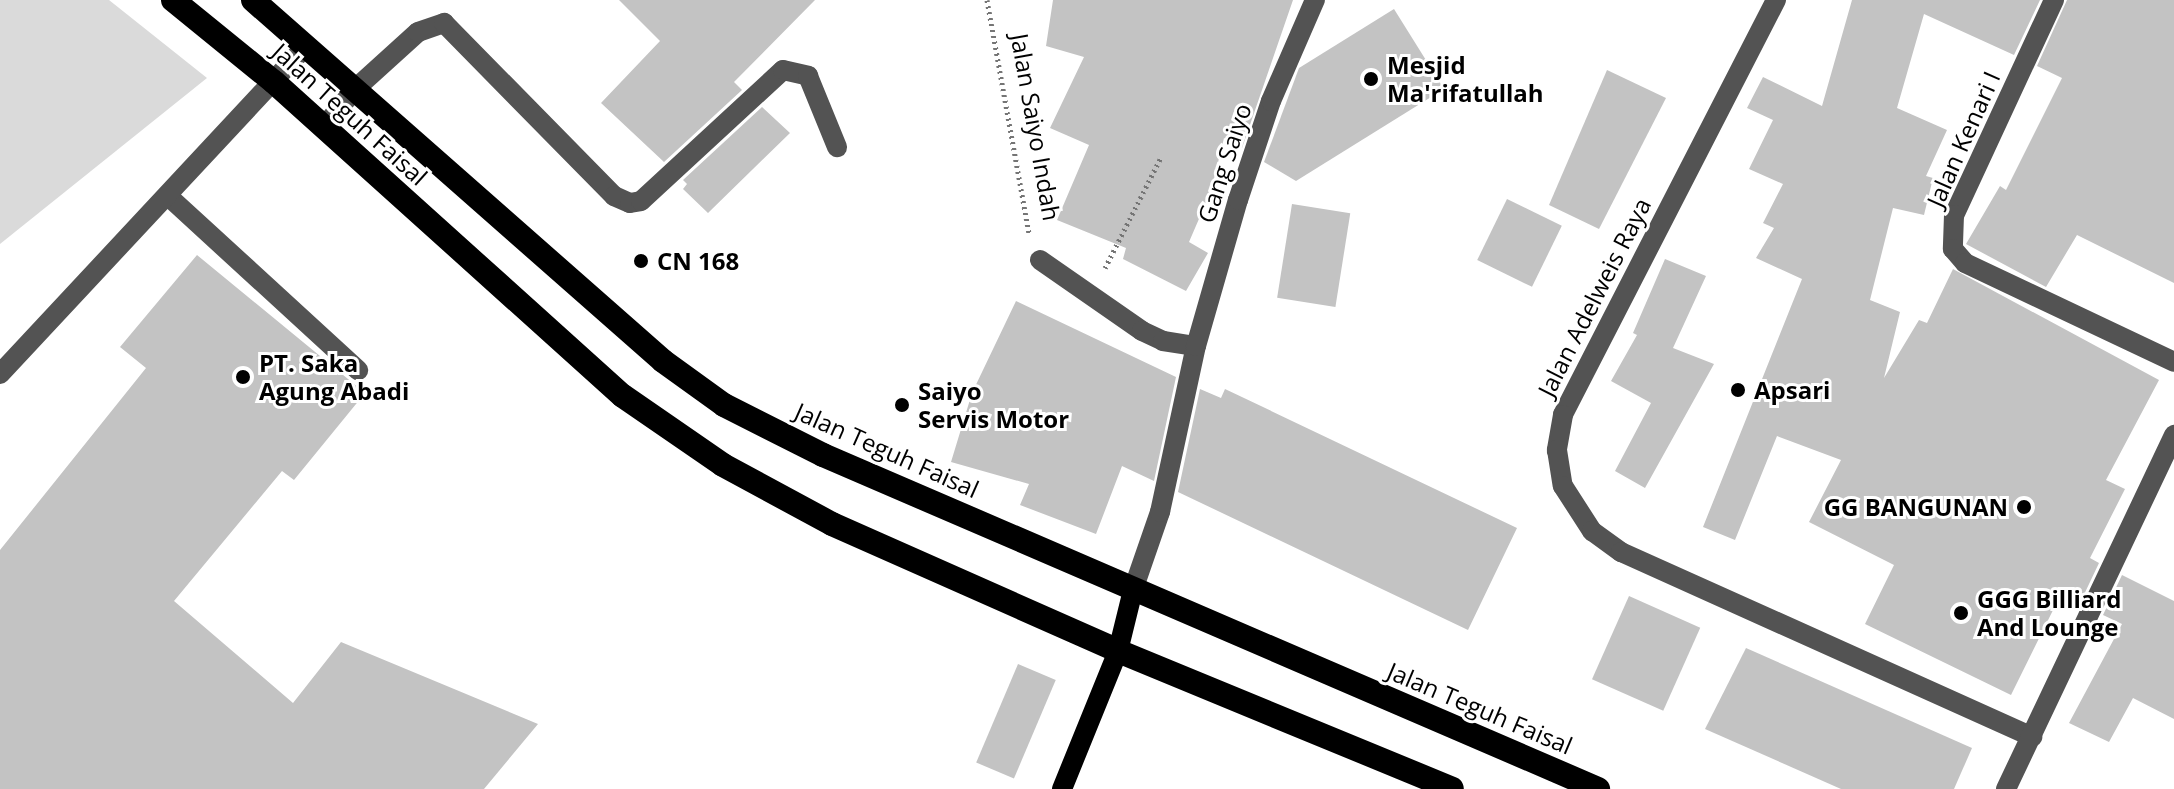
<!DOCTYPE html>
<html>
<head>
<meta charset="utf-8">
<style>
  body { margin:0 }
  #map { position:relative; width:2174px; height:789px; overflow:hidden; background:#fff; font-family:"Open Sans",sans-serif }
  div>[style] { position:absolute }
  .green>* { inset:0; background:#dadada }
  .building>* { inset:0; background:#c3c3c3; transform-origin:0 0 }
  .path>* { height:5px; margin-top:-2.5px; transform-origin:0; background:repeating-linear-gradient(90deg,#757575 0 2px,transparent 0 6px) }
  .minor>* { height:20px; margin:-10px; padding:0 10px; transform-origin:10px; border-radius:10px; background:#535353 }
  .major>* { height:20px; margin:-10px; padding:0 10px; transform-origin:10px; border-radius:10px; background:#000 }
  .highway>* { height:24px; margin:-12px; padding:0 12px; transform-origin:12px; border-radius:12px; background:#000 }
  .dots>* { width:22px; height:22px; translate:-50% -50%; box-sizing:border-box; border:4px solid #fff; border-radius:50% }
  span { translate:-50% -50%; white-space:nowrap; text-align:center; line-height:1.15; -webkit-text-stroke:6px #fff; paint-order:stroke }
  .poi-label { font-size:24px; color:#000; font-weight:700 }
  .left { translate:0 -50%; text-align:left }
  .right { translate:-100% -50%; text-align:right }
  .street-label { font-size:24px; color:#000 }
</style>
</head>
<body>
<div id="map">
  <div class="green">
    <div style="clip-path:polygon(0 0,109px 0,207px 78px,0 244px)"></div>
  </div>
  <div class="building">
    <div style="clip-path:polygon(619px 0,815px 0,734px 82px,742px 90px,664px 162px,601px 103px,660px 41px)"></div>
    <div style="clip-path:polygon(1053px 0,1293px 0,1242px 148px,1224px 138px,1211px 191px,1189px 242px,1208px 253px,1186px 291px,1123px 259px,1126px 248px,1057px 220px,1089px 145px,1050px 128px,1084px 57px,1046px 46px)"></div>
    <div style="clip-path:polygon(1852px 0,2040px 0,2014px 55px,1924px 14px,1897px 108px,1947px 130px,1926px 176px,1933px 178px,1924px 215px,1893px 208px,1870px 300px,1900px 312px,1884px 378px,1919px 320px,1927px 323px,1953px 269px,2159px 380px,2106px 480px,2125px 489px,2090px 558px,2099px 563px,2080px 603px,2061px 594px,2011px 695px,1865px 624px,1894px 565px,1809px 522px,1841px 460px,1777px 436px,1735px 540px,1703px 527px,1802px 279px,1756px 258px,1774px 228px,1763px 223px,1783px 184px,1749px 169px,1773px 120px,1747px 108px,1763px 77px,1822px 106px)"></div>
    <div style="clip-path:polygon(2067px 0,2174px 0,2174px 283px,2077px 235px,2046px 287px,1966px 244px,2000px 186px,2006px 190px,2062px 78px,2037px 66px)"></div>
    <div style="clip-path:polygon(1394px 9px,1444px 89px,1296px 181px,1264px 162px,1299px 68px)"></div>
    <div style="clip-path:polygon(1607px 70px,1666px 98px,1599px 229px,1549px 205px)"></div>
    <div style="clip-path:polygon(762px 107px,790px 133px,708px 213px,683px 189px,687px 184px,683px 180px)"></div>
    <div style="left:1507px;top:199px;width:61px;height:68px;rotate:26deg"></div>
    <div style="left:1292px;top:204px;width:59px;height:95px;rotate:9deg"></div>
    <div style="clip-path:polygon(197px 255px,365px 393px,294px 480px,282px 471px,174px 601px,293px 703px,341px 642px,538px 724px,484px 789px,0 789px,0 550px,146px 368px,120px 347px)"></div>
    <div style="clip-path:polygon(1665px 259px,1706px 276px,1673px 348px,1714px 364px,1645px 488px,1615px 471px,1651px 403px,1611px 381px,1637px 335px,1633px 333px)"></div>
    <div style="clip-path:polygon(1016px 301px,1176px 377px,1154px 481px,1122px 466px,1096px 534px,1020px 505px,1029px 484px,951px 462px,972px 393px)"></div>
    <div style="clip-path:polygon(1200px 389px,1221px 398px,1225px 389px,1517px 528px,1468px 630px,1178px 492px)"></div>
    <div style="clip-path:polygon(2122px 575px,2174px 601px,2174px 719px,2133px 698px,2109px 742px,2069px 723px,2122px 624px,2103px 615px)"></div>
    <div style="left:1629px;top:596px;width:78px;height:91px;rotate:24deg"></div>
    <div style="clip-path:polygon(1746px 648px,1972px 748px,1954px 789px,1841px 789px,1705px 729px)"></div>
    <div style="left:1018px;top:664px;width:41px;height:107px;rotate:23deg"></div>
  </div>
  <div class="path">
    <div style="left:987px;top:0;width:237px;rotate:79.8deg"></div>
    <div style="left:1105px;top:268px;width:124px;rotate:-63.2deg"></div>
  </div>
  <div class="minor">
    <div style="left:1776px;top:0;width:466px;rotate:117.2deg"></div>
    <div style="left:1563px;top:415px;width:36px;rotate:100deg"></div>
    <div style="left:1557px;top:450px;width:36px;rotate:81deg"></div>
    <div style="left:1563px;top:486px;width:54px;rotate:57.2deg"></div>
    <div style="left:1592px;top:531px;width:36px;rotate:36deg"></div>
    <div style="left:1621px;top:552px;width:451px;rotate:24.2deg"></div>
    <div style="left:2054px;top:0;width:237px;rotate:114.9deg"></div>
    <div style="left:1954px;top:215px;width:34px;rotate:92deg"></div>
    <div style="left:1953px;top:249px;width:18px;rotate:49deg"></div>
    <div style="left:1965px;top:263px;width:231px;rotate:25.3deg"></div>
    <div style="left:324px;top:127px;width:48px;rotate:-51deg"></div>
    <div style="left:354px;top:90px;width:86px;rotate:-42.2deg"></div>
    <div style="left:418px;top:32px;width:28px;rotate:-19deg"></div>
    <div style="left:444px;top:23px;width:243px;rotate:45.5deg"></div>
    <div style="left:614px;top:196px;width:17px;rotate:24deg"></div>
    <div style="left:630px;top:203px;width:11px;rotate:-10deg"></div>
    <div style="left:641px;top:201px;width:193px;rotate:-42.7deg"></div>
    <div style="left:783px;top:70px;width:26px;rotate:13deg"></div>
    <div style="left:808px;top:76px;width:77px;rotate:67.8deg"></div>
    <div style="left:168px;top:196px;width:258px;rotate:42.5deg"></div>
    <div style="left:1040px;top:260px;width:124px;rotate:34.8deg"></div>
    <div style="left:1142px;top:331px;width:23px;rotate:25deg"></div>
    <div style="left:1163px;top:341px;width:33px;rotate:9deg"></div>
    <div style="left:0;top:374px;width:447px;rotate:-47deg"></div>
    <div style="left:1133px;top:590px;width:83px;rotate:-70.9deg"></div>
    <div style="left:1160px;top:512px;width:170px;rotate:-77.8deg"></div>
    <div style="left:1196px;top:346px;width:152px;rotate:-74deg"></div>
    <div style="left:1238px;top:200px;width:104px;rotate:-71.6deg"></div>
    <div style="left:1271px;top:101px;width:110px;rotate:-66.5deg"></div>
    <div style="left:2006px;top:789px;width:392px;rotate:-64.6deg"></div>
  </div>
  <div class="major">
    <div style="left:1062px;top:789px;width:149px;rotate:-67.9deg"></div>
    <div style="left:1118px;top:651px;width:63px;rotate:-76.2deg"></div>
  </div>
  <div class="highway">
    <div style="left:173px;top:0;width:130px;rotate:39.1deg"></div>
    <div style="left:274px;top:82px;width:469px;rotate:42deg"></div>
    <div style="left:623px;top:396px;width:121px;rotate:34.6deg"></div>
    <div style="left:723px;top:465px;width:124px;rotate:28.4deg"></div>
    <div style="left:832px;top:524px;width:313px;rotate:23.9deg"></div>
    <div style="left:1118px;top:651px;width:361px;rotate:22.4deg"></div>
    <div style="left:253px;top:0;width:546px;rotate:41.36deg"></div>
    <div style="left:663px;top:361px;width:75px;rotate:35.8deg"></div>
    <div style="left:724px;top:405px;width:111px;rotate:26.8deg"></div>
    <div style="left:823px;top:455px;width:844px;rotate:23.31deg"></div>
  </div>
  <div class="dots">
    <div style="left:1371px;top:79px;background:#000"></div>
    <div style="left:641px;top:261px;background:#000"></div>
    <div style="left:243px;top:377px;background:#000"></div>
    <div style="left:1738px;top:390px;background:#000"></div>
    <div style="left:902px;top:405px;background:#000"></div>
    <div style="left:2024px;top:507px;background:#000"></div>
    <div style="left:1961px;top:613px;background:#000"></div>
  </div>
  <div class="poi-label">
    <span class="left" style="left:1387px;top:79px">Mesjid<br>Ma'rifatullah</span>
    <span class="left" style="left:657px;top:261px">CN 168</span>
    <span class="left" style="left:259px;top:377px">PT. Saka<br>Agung Abadi</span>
    <span class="left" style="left:1754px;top:390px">Apsari</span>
    <span class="left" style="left:918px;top:405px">Saiyo<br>Servis Motor</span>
    <span class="right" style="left:2008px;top:507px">GG BANGUNAN</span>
    <span class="left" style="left:1977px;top:613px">GGG Billiard<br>And Lounge</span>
  </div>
  <div class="street-label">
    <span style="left:350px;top:114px;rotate:42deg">Jalan Teguh Faisal</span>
    <span style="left:1036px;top:127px;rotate:80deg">Jalan Saiyo Indah</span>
    <span style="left:1963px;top:139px;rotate:-66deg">Jalan Kenari I</span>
    <span style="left:1224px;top:163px;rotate:-72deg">Gang Saiyo</span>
    <span style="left:1594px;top:297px;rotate:-63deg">Jalan Adelweis Raya</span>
    <span style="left:887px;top:450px;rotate:24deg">Jalan Teguh Faisal</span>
    <span style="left:1480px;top:708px;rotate:23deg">Jalan Teguh Faisal</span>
  </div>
</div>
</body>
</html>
